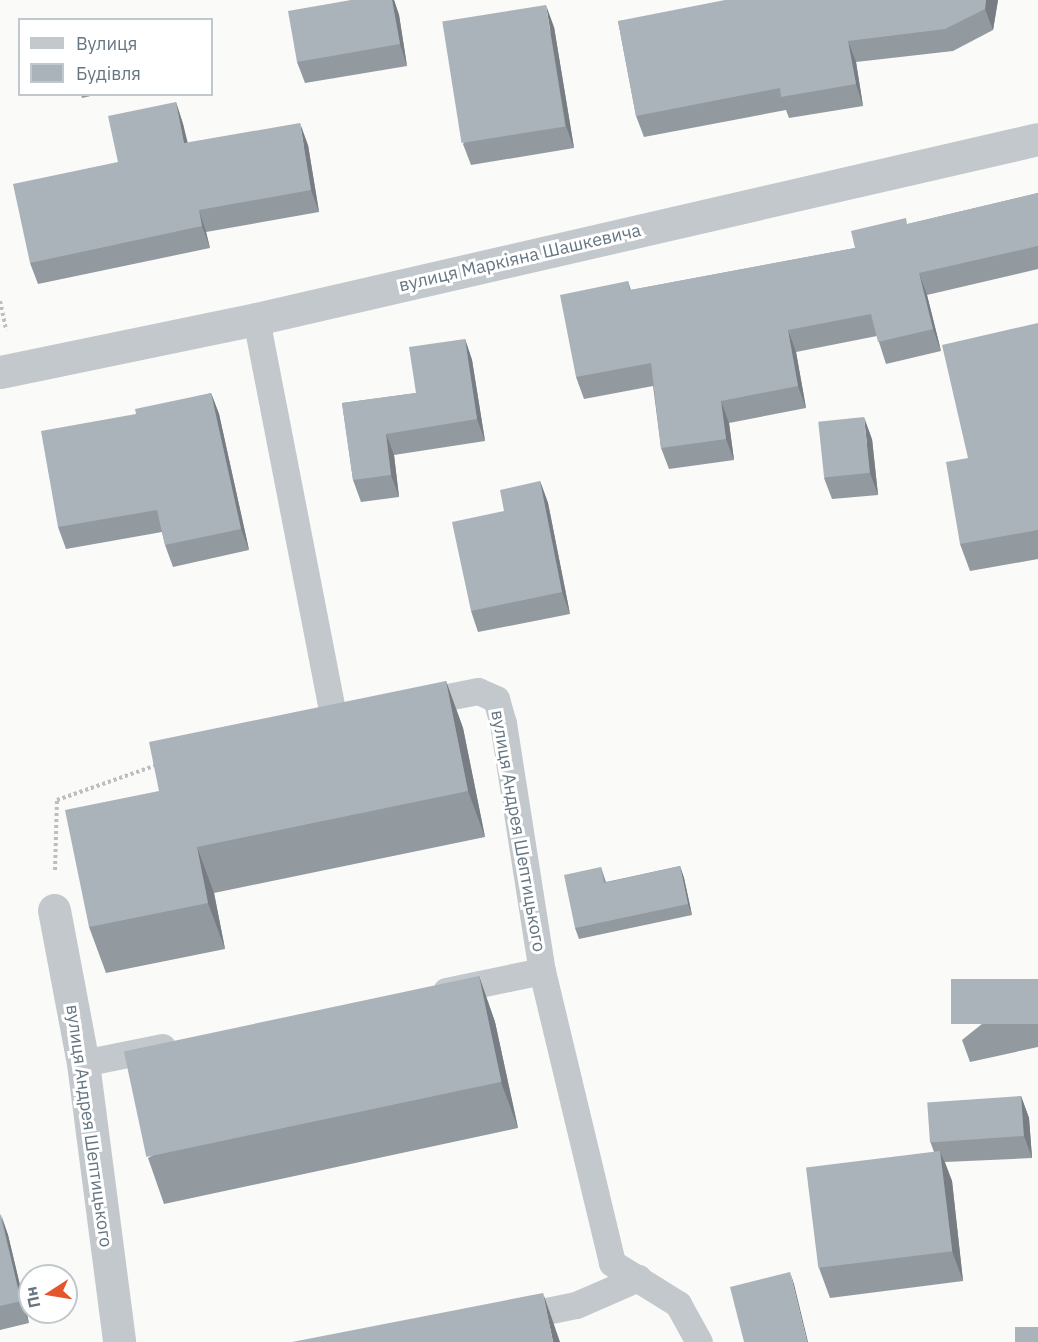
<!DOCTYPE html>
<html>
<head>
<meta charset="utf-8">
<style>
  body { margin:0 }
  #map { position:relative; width:1038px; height:1342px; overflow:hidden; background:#fafaf8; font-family:"IBM Plex Sans",sans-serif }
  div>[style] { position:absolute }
  .path>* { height:4px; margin-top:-2px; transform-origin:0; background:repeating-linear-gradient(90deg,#bbbfc2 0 3px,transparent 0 6px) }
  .service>* { height:27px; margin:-13.5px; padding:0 13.5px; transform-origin:13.5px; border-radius:13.5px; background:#c3c8cc }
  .minor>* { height:33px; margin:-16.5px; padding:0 16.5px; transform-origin:16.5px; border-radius:16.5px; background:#c3c8cc }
  .wall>* { inset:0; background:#929a9f }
  .shaded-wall>* { inset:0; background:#777d82 }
  .building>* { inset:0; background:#aab3b9; transform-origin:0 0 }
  span { translate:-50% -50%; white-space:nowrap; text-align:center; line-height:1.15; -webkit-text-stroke:6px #fff; paint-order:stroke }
  .street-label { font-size:18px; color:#657683 }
  .legend { position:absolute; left:18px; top:18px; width:195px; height:78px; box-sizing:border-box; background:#fff; border:2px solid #c1c8cd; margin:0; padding:8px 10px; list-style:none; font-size:18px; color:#657683 }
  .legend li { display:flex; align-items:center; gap:12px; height:30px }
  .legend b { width:30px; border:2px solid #c1c8cd }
  .north { position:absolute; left:18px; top:1264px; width:60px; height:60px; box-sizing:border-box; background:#fff; border:2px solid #c1c8cd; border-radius:50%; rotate:258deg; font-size:16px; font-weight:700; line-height:24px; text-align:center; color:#657683 }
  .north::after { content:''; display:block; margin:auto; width:21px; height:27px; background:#e4572e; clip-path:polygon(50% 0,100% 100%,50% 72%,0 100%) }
</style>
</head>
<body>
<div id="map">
  <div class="path">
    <div style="left:0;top:301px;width:30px;rotate:78deg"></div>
    <div style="left:55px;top:870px;width:70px;rotate:-88.4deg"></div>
    <div style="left:57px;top:800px;width:106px;rotate:-19.3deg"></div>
  </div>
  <div class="service">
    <div style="left:256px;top:319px;width:408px;rotate:79deg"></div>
    <div style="left:334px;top:719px;width:22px;rotate:-10deg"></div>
    <div style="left:417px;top:703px;width:62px;rotate:-11.1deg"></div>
    <div style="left:478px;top:691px;width:20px;rotate:24deg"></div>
    <div style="left:496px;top:699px;width:25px;rotate:74deg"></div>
    <div style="left:503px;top:723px;width:251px;rotate:81.1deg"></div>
    <div style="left:542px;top:971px;width:300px;rotate:76.5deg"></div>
    <div style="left:612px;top:1263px;width:78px;rotate:31.8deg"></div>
    <div style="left:678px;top:1304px;width:43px;rotate:61.1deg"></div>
    <div style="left:446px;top:991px;width:98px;rotate:-11.8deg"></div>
    <div style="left:83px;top:1063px;width:81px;rotate:-11.4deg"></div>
    <div style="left:512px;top:1318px;width:65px;rotate:-11.5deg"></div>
    <div style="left:576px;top:1305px;width:68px;rotate:-23.5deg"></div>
  </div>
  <div class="minor">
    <div style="left:0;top:372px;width:261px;rotate:-11.7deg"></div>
    <div style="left:256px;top:319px;width:802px;rotate:-12.96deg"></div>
    <div style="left:54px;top:910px;width:156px;rotate:79.3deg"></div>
    <div style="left:83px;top:1063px;width:281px;rotate:82.6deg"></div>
  </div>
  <div class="wall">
    <div style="clip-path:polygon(351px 0,394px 0,399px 15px,407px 66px,305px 83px,297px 62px)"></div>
    <div style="clip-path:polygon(998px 0,993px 30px,953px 51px,856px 62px,863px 106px,789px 118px,786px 110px,644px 137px,636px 116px,618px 21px)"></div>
    <div style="clip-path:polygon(554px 27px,574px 148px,471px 165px,463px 144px)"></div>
    <div style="clip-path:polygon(81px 94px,99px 94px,82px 98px)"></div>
    <div style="clip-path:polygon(176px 102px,183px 124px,188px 143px,308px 145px,319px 212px,206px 232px,210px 248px,38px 284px,30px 263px,118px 162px)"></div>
    <div style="clip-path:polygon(1038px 193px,1038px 269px,927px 295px,941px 351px,886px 364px,877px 336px,796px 352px,806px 408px,729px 423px,734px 460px,669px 469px,661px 448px,653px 386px,584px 399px,576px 377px,628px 281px,631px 290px,855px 248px,908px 224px)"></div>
    <div style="clip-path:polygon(1038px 323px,1038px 559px,970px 571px,960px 544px,968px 458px)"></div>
    <div style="clip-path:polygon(465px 339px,472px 360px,485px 441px,394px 455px,399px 497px,361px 502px,353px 480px,342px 403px,416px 393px)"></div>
    <div style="clip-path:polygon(211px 393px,219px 414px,249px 550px,173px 567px,165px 545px,162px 532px,66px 549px,58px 527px,136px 414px)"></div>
    <div style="clip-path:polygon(872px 439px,878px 495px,832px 499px,824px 478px)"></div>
    <div style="clip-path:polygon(540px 481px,548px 503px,570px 614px,478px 632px,471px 611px,504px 511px)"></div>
    <div style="clip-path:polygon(446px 681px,463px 728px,485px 837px,214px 893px,225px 949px,106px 973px,89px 927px,159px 791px)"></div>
    <div style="clip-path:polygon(680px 866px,684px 878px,692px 915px,579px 939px,575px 928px,601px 867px,606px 882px)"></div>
    <div style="clip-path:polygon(479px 976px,495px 1022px,518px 1128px,164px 1204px,148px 1158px)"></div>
    <div style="clip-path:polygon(1038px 979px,1038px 1047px,970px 1062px,962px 1040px)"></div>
    <div style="clip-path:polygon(1021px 1096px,1029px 1118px,1032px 1158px,945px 1162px,952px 1181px,963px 1281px,830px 1298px,819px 1268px,934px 1152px,930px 1141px)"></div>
    <div style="clip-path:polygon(0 1214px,8px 1235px,29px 1323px,0 1330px)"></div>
  </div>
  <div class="shaded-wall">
    <div style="clip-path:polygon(392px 0,394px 0,399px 15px,407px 66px,400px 44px)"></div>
    <div style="clip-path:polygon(986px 0,998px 0,993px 30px,985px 9px)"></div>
    <div style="clip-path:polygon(546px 5px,554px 27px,574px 148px,566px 126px)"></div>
    <div style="clip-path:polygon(848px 41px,856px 62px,863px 106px,856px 84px)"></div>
    <div style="clip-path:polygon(176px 102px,183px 124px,192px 165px,184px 143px)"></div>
    <div style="clip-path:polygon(300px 123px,308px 145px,319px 212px,311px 190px)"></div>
    <div style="clip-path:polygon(199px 210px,206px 232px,210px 248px,202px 226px)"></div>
    <div style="clip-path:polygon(919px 273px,927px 295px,941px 351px,933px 329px)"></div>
    <div style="clip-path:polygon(788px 330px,796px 352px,806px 408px,798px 386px)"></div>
    <div style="clip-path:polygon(465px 339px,472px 360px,485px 441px,477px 419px)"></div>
    <div style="clip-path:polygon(211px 393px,219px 414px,249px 550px,241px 529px)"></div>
    <div style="clip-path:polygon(721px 401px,729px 423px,734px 460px,726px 439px)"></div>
    <div style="clip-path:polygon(864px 417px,872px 439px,878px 495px,870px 473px)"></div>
    <div style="clip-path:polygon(386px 434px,394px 455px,399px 497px,391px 475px)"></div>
    <div style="clip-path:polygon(540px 481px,548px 503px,570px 614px,562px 592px)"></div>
    <div style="clip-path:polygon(446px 681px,463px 728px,485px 837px,468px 791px)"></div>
    <div style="clip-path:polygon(197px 847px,214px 893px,225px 949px,208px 903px)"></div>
    <div style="clip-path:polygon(680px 866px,684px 878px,692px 915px,688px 904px)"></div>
    <div style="clip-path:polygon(479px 976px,495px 1022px,518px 1128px,501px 1082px)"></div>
    <div style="clip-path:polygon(1021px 1096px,1029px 1118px,1032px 1158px,1024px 1136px)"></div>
    <div style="clip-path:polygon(940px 1151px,952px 1181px,963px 1281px,952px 1251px)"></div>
    <div style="clip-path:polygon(1px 1214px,8px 1235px,29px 1323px,21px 1301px)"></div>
    <div style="clip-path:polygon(790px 1272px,794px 1284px,808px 1342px,807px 1342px)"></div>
    <div style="clip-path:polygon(543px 1293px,559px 1339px,560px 1342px,553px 1342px)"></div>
  </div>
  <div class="building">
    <div style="clip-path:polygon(351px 0,392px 0,400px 44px,297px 62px,288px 11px)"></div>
    <div style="clip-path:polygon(725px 0,986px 0,985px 9px,945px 29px,848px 41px,856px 84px,781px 97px,780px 88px,636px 116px,618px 21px)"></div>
    <div style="left:546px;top:5px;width:123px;height:105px;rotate:81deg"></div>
    <div style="clip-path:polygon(176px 102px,184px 143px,300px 123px,311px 190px,199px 210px,202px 226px,30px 263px,13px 184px,118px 162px,108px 116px)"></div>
    <div style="clip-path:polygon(1038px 193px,1038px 246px,919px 273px,933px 329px,878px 342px,871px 314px,788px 330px,798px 386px,721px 401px,726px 439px,661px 448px,651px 363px,576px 377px,560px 295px,628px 281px,630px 290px,855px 248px,851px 231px,906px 218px,907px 224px)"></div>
    <div style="clip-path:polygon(1038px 323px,1038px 530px,960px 544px,946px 462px,968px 458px,942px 345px)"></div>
    <div style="clip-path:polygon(465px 339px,477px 419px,386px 434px,391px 475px,353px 480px,342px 403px,416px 393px,409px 347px)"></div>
    <div style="clip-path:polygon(211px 393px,241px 529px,165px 545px,157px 510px,58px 527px,41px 431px,136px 414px,135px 409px)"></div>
    <div style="left:864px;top:417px;width:56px;height:46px;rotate:84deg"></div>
    <div style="clip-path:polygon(540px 481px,562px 592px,471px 611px,452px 522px,504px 511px,500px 490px)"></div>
    <div style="clip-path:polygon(446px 681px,468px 791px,197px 847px,208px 903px,89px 927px,65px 810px,159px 791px,149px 742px)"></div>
    <div style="clip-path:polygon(680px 866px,688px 904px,575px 928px,564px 875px,601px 867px,604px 883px)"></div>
    <div style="left:479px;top:976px;width:108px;height:363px;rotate:78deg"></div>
    <div style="left:1038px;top:979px;width:45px;height:87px;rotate:90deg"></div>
    <div style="left:1021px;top:1096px;width:40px;height:94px;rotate:86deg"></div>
    <div style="left:940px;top:1151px;width:101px;height:135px;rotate:83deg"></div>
    <div style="clip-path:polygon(0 1214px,21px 1301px,0 1306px)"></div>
    <div style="clip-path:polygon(790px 1272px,807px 1342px,744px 1342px,730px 1287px)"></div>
    <div style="clip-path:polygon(543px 1293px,553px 1342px,292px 1342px)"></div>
    <div style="left:1015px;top:1327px;width:23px;height:15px"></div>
  </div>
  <div class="street-label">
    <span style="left:520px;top:258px;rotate:-13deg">вулиця Маркіяна Шашкевича</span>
    <span style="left:518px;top:831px;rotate:80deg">вулиця Андрея Шептицького</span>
    <span style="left:89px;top:1126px;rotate:82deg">вулиця Андрея Шептицького</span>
  </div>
  <ul class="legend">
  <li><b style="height:8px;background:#c3c8cc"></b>Вулиця</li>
  <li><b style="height:16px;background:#aab3b9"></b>Будівля</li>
  </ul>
  <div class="north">Пн</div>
</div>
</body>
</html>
